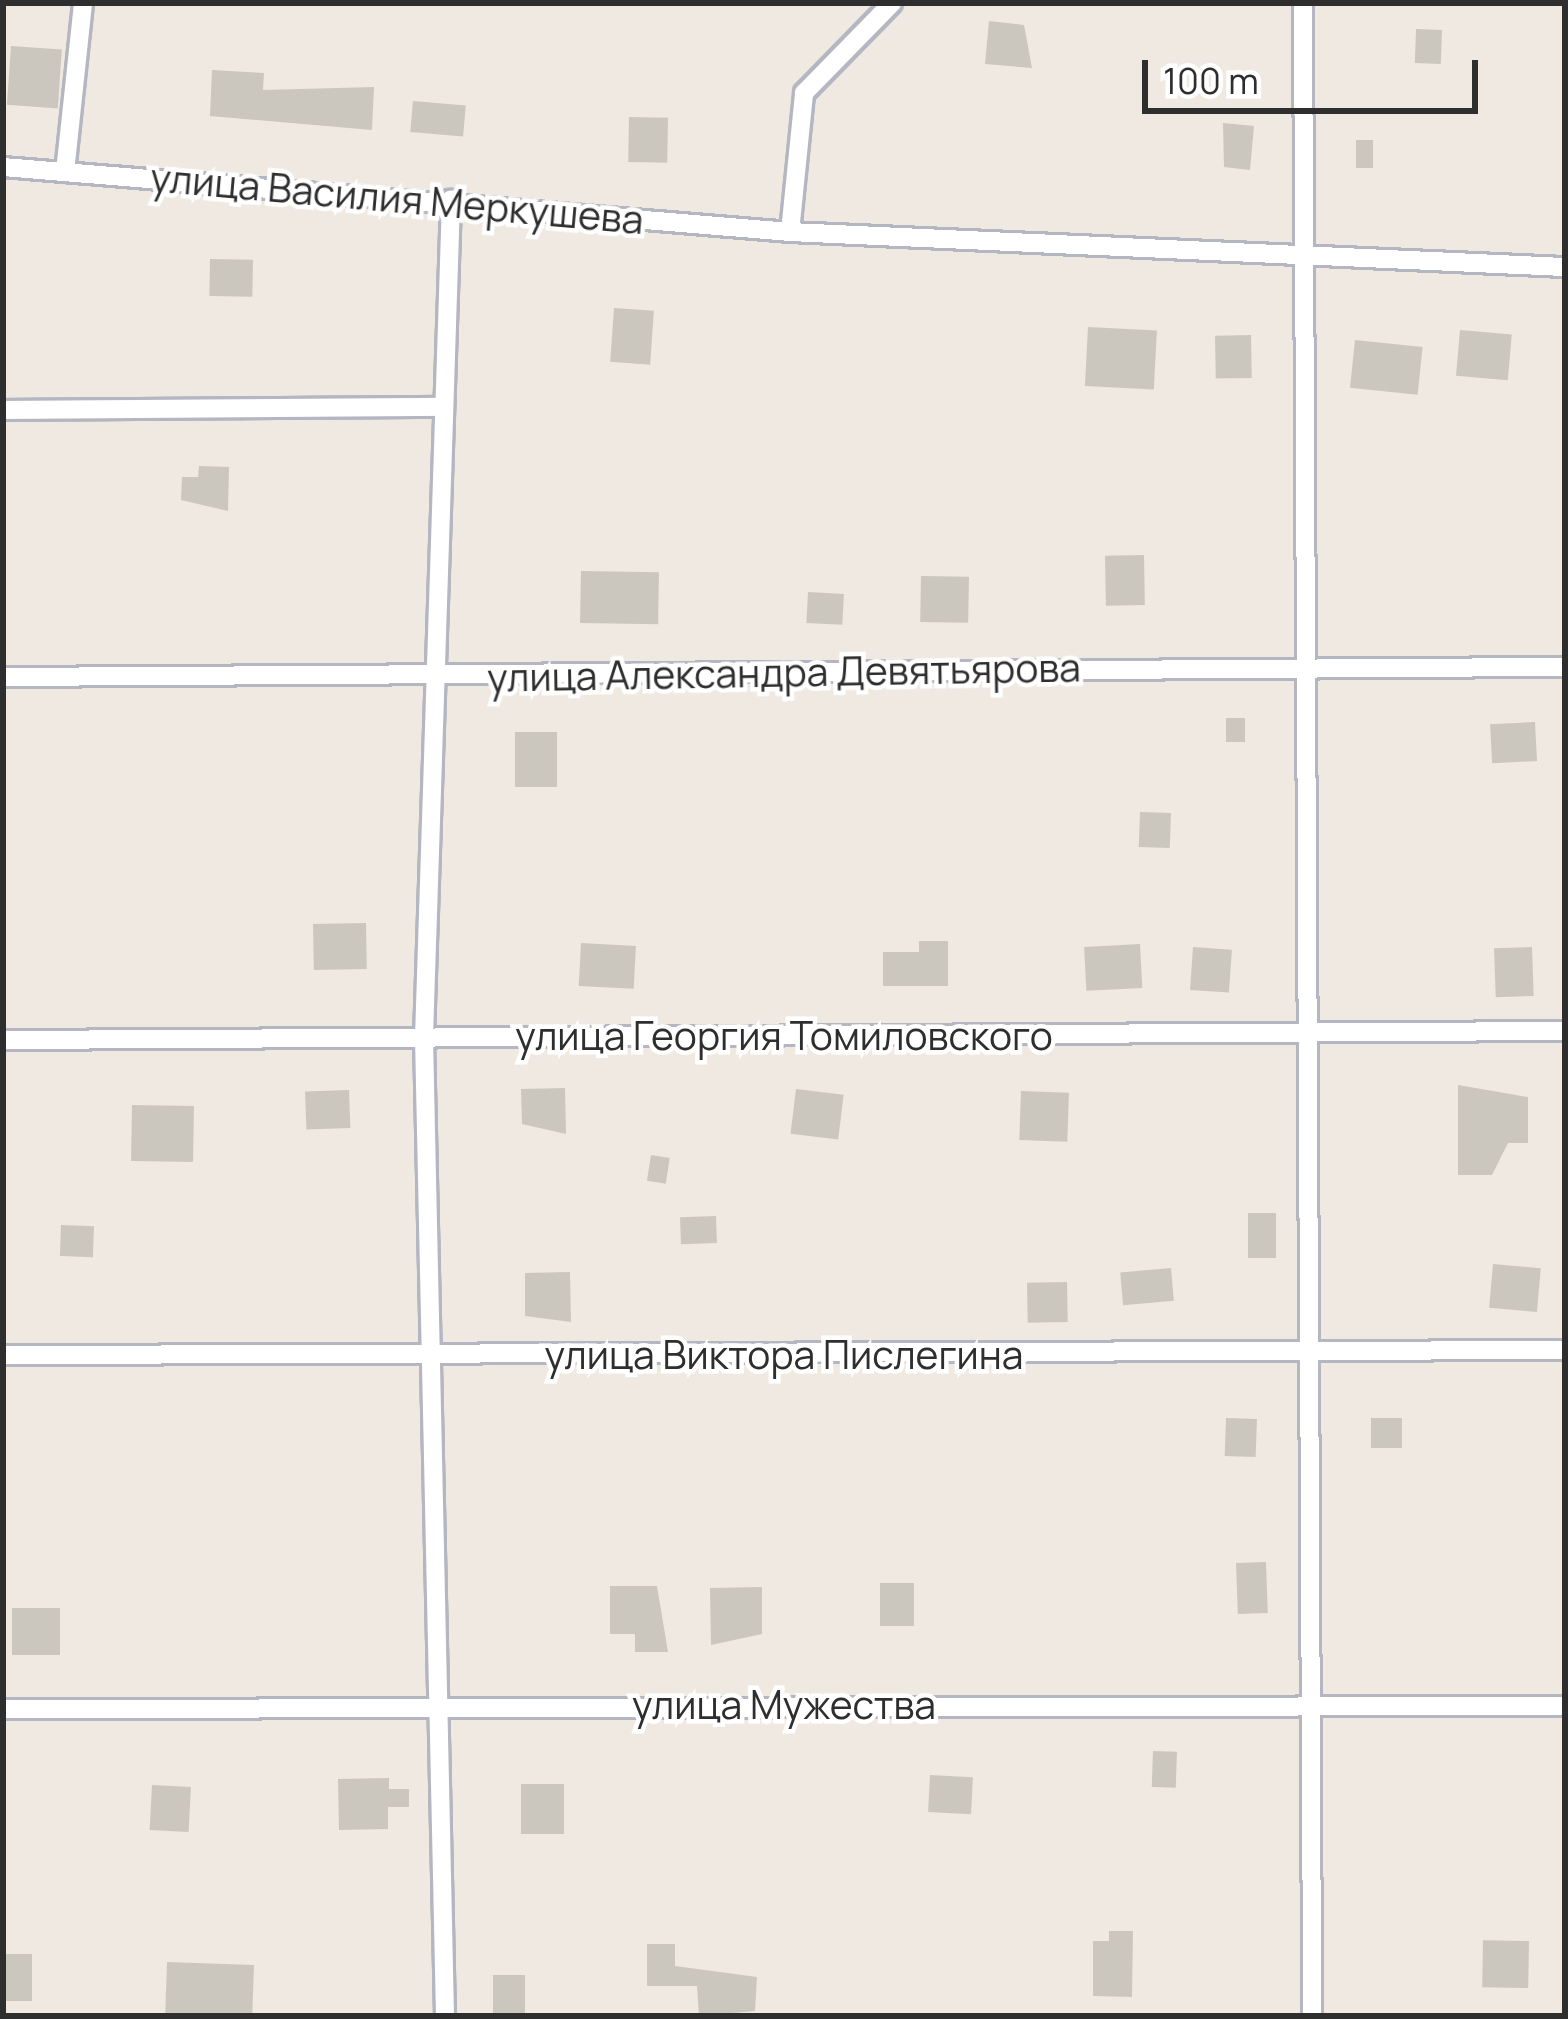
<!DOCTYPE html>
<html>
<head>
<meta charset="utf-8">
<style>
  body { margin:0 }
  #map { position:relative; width:1568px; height:2019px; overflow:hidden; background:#efe9e1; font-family:Manrope,sans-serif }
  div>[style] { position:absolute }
  .building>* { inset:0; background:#cbc7bf; transform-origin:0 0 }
  .roads { filter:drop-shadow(3px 0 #b4b7c1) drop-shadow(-3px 0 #b4b7c1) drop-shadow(0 3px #b4b7c1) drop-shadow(0 -3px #b4b7c1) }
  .minor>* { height:18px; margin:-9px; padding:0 9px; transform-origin:9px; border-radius:9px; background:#fff }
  span { translate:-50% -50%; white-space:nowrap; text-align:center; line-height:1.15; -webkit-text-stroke:9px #fff; paint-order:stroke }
  .street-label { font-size:39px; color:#2e2e2e }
  .frame { position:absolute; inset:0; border:6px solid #2e2e2e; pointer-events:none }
  .scale { position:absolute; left:1142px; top:60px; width:336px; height:54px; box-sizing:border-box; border:6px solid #2e2e2e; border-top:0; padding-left:15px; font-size:36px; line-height:42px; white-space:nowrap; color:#2e2e2e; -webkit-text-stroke:9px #fff; paint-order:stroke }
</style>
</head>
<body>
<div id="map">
  <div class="building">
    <div style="clip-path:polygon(989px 21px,1024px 25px,1032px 68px,985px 64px)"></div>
    <div style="left:1416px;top:29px;width:26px;height:34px;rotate:2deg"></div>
    <div style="left:11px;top:46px;width:51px;height:59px;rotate:4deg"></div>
    <div style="clip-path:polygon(212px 70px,264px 73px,263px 90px,374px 87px,372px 130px,210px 116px)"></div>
    <div style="left:413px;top:101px;width:53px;height:31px;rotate:5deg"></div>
    <div style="left:629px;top:117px;width:39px;height:45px;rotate:1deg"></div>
    <div style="clip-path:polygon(1223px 123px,1254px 126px,1250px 170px,1224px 167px)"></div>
    <div style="left:1356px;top:140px;width:17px;height:28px"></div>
    <div style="left:210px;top:259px;width:43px;height:37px;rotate:1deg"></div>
    <div style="left:614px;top:308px;width:40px;height:54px;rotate:4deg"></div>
    <div style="left:1088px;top:327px;width:69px;height:59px;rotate:3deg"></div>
    <div style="left:1460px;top:330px;width:52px;height:46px;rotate:5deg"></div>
    <div style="left:1251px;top:335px;width:43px;height:36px;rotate:89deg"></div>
    <div style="left:1355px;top:340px;width:68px;height:48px;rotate:6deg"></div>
    <div style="clip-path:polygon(199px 466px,229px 467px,228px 511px,181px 500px,182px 477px,198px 477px)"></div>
    <div style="left:1144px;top:555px;width:50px;height:39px;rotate:89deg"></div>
    <div style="left:581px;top:571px;width:78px;height:52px;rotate:1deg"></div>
    <div style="left:921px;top:576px;width:48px;height:46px;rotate:1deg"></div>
    <div style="left:808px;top:592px;width:36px;height:31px;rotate:3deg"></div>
    <div style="left:1226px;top:718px;width:19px;height:24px"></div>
    <div style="left:1535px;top:722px;width:39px;height:45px;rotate:87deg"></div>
    <div style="left:515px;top:732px;width:42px;height:55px"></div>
    <div style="left:1140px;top:812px;width:31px;height:35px;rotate:2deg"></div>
    <div style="left:366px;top:923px;width:46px;height:53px;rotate:89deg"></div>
    <div style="clip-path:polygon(919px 941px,948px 941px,948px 986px,883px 986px,883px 952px,919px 952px)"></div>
    <div style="left:581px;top:943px;width:55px;height:43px;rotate:3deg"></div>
    <div style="left:1140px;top:944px;width:44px;height:56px;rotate:87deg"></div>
    <div style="left:1193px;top:947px;width:39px;height:43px;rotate:4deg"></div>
    <div style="left:1532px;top:947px;width:49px;height:38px;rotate:88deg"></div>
    <div style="clip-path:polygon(1458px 1085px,1528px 1097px,1528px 1143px,1508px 1143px,1492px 1175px,1458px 1175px)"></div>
    <div style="clip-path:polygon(565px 1088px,566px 1134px,522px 1124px,521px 1089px)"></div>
    <div style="left:796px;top:1089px;width:48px;height:45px;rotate:7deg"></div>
    <div style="left:349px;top:1090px;width:38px;height:44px;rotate:88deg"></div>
    <div style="left:1021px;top:1091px;width:48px;height:49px;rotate:2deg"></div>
    <div style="left:132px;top:1105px;width:62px;height:56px;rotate:1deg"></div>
    <div style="left:651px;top:1155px;width:19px;height:26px;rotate:9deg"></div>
    <div style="left:1248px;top:1213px;width:28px;height:45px"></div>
    <div style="left:716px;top:1216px;width:27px;height:36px;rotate:88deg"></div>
    <div style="left:61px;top:1225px;width:33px;height:31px;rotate:2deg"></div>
    <div style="left:1493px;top:1264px;width:48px;height:44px;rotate:5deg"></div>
    <div style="left:1171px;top:1268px;width:33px;height:51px;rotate:85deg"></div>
    <div style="clip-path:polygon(570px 1272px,571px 1322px,525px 1316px,525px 1273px)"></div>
    <div style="left:1067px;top:1282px;width:40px;height:40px;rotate:89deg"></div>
    <div style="left:1226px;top:1418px;width:31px;height:38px;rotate:2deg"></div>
    <div style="left:1371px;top:1418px;width:31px;height:30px"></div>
    <div style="left:1266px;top:1562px;width:51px;height:30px;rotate:88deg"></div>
    <div style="left:880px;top:1583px;width:34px;height:43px"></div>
    <div style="clip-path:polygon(610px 1586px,657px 1586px,668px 1652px,635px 1652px,635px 1634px,610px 1634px)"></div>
    <div style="clip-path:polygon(762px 1587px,762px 1634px,711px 1645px,710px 1588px)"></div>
    <div style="left:12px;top:1608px;width:48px;height:47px"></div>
    <div style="left:1153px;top:1751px;width:24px;height:36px;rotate:2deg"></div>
    <div style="left:930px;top:1775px;width:43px;height:37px;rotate:3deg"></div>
    <div style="clip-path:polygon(389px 1778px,389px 1789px,409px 1789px,409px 1807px,388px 1807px,388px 1829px,339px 1830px,338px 1779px)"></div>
    <div style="left:521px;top:1784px;width:43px;height:50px"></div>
    <div style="left:152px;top:1785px;width:39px;height:45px;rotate:3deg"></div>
    <div style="clip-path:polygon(1109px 1931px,1133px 1931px,1132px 1997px,1093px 1996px,1093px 1941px,1109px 1941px)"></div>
    <div style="left:1529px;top:1941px;width:47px;height:46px;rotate:91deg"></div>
    <div style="clip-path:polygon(647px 1944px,675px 1944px,675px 1966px,757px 1977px,755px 2011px,699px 2016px,697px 1986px,647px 1986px)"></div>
    <div style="left:3px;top:1954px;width:29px;height:47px"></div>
    <div style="left:254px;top:1965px;width:51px;height:87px;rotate:92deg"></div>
    <div style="left:493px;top:1975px;width:32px;height:39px"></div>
  </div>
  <div class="roads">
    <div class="minor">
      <div style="left:1303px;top:3px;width:2013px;rotate:89.74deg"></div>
      <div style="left:3px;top:167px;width:790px;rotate:4.72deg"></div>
      <div style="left:790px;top:232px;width:776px;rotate:2.59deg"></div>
      <div style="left:65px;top:172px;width:170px;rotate:-83.9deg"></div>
      <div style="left:790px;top:232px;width:140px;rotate:-84.2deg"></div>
      <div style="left:804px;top:93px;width:126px;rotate:-45.6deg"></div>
      <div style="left:3px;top:410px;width:441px;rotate:-0.4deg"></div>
      <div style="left:3px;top:677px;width:1562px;rotate:-0.37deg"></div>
      <div style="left:3px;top:1040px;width:1562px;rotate:-0.33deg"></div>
      <div style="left:3px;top:1355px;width:1562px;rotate:-0.18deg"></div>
      <div style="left:3px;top:1709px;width:1562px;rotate:-0.11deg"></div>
      <div style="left:445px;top:2016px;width:979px;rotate:-91.23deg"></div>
      <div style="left:424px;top:1037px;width:838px;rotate:-88.15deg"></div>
    </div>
  </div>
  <div class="street-label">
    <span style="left:397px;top:198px;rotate:5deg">улица Василия Меркушева</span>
    <span style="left:784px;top:672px;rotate:-1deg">улица Александра Девятьярова</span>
    <span style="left:784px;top:1035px">улица Георгия Томиловского</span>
    <span style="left:784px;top:1354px">улица Виктора Пислегина</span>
    <span style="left:784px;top:1704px">улица Мужества</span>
  </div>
  <div class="frame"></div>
  <div class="scale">100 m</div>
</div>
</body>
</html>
